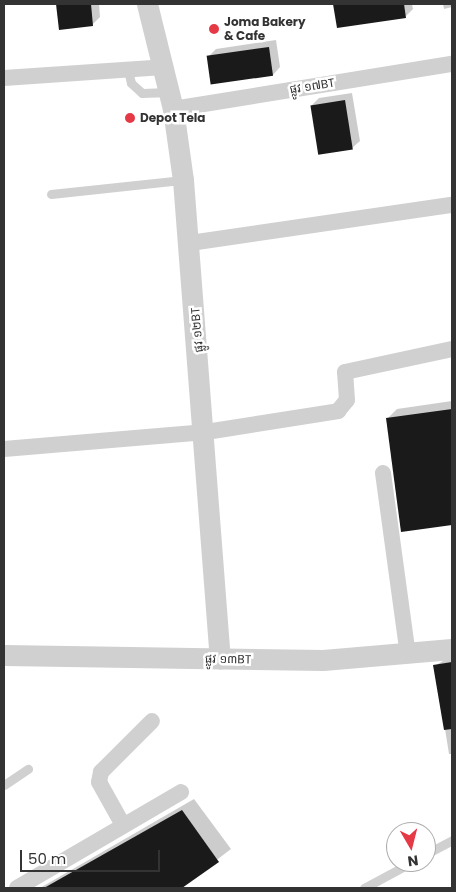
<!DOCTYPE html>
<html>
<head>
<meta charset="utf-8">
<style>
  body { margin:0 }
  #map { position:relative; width:456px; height:892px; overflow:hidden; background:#fff; font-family:Poppins,"Noto Sans Khmer",sans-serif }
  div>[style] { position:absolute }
  .shadow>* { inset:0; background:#0003 }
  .building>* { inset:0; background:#1a1a1a; transform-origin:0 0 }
  .service>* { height:9px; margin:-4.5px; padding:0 4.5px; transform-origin:4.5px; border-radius:4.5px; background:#d0d0d0 }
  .minor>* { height:16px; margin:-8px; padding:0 8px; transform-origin:8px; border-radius:8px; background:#d0d0d0 }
  .tertiary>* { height:21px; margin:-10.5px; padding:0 10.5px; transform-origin:10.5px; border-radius:10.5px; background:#d0d0d0 }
  .dots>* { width:14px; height:14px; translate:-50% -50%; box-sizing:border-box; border:2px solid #fff; border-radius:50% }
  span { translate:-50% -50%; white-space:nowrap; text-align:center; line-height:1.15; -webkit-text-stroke:5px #fff; paint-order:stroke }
  .poi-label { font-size:12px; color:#333; font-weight:700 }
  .left { translate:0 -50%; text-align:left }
  .street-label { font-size:12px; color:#333 }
  .frame { position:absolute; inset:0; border:5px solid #333; pointer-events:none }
  .north { position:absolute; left:386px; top:822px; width:50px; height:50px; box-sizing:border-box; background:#fff; border:1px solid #adadad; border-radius:50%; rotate:172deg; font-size:14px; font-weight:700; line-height:20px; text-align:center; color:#333 }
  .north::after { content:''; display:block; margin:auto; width:18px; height:22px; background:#e63946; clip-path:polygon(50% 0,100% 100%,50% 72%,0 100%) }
  .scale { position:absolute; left:20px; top:850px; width:140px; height:22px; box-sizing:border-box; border:2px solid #333; border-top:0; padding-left:6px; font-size:15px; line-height:18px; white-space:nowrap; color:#333; -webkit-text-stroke:4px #fff; paint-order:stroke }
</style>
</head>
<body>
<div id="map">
  <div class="shadow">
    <div style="clip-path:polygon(57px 4px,99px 4px,100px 17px,93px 24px,60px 29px)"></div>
    <div style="clip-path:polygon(334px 4px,412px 4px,413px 9px,405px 17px,338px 27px)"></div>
    <div style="clip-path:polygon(443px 4px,452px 4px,452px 7px,444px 9px)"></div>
    <div style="clip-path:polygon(276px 40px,280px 67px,273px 75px,208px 57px,216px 49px)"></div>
    <div style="clip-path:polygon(352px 93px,360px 141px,352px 148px,311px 106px,319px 98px)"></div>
    <div style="clip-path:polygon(452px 401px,452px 524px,402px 531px,388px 418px,397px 409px)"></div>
    <div style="clip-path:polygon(452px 655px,452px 754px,449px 754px,435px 666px)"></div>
    <div style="clip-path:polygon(194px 799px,231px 849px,180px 888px,40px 888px)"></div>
  </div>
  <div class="building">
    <div style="clip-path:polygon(56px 4px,91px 4px,93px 26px,59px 30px)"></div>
    <div style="clip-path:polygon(333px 4px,404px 4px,406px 18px,337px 28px)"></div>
    <div style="left:269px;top:47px;width:29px;height:63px;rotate:82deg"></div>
    <div style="left:345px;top:100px;width:50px;height:35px;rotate:81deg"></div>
    <div style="clip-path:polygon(452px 409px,452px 525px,401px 532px,386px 418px)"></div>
    <div style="clip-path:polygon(452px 662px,452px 729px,444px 730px,433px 665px)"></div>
    <div style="clip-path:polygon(182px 810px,219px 862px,182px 888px,44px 888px)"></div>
  </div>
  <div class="service">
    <div style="left:128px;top:70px;width:13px;rotate:77deg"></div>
    <div style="left:131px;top:83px;width:15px;rotate:42deg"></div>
    <div style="left:142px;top:93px;width:27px;rotate:-2deg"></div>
    <div style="left:51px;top:194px;width:133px;rotate:-6.1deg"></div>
    <div style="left:4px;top:785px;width:29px;rotate:-34deg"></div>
    <div style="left:426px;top:854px;width:30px;rotate:-28deg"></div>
    <div style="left:364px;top:888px;width:55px;rotate:-28.4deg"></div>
  </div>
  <div class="minor">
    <div style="left:4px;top:78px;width:160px;rotate:-3.9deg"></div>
    <div style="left:173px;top:109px;width:283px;rotate:-9.2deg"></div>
    <div style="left:190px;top:243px;width:265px;rotate:-8.3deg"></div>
    <div style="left:4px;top:449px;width:203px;rotate:-4.8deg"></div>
    <div style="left:206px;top:432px;width:134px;rotate:-9deg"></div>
    <div style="left:338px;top:411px;width:14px;rotate:-51deg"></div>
    <div style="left:347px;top:400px;width:28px;rotate:-94deg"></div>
    <div style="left:345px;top:372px;width:109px;rotate:-12.1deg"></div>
    <div style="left:383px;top:473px;width:184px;rotate:82.2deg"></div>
    <div style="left:123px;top:825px;width:49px;rotate:-119.2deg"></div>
    <div style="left:99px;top:782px;width:10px;rotate:-79deg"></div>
    <div style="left:101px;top:772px;width:72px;rotate:-45deg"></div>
    <div style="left:17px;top:888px;width:190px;rotate:-30.3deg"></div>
  </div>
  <div class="tertiary">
    <div style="left:147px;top:4px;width:108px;rotate:76.1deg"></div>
    <div style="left:173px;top:109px;width:72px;rotate:82deg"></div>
    <div style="left:183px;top:180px;width:480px;rotate:85.6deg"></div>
    <div style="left:4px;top:655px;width:319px;rotate:0.9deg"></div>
    <div style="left:323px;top:660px;width:129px;rotate:-4.9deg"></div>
  </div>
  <div class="dots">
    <div style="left:214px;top:29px;background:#e63946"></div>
    <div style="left:130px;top:118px;background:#e63946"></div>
  </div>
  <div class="poi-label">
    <span class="left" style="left:224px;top:29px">Joma Bakery<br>&amp; Cafe</span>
    <span class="left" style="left:140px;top:118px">Depot Tela</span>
  </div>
  <div class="street-label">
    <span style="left:312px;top:86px;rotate:-9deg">ផ្លូវ ១៧BT</span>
    <span style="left:197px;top:330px;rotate:-95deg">ផ្លូវ ១២BT</span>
    <span style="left:228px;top:659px;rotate:1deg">ផ្លូវ ១៣BT</span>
  </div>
  <div class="frame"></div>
  <div class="north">N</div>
  <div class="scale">50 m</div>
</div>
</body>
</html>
